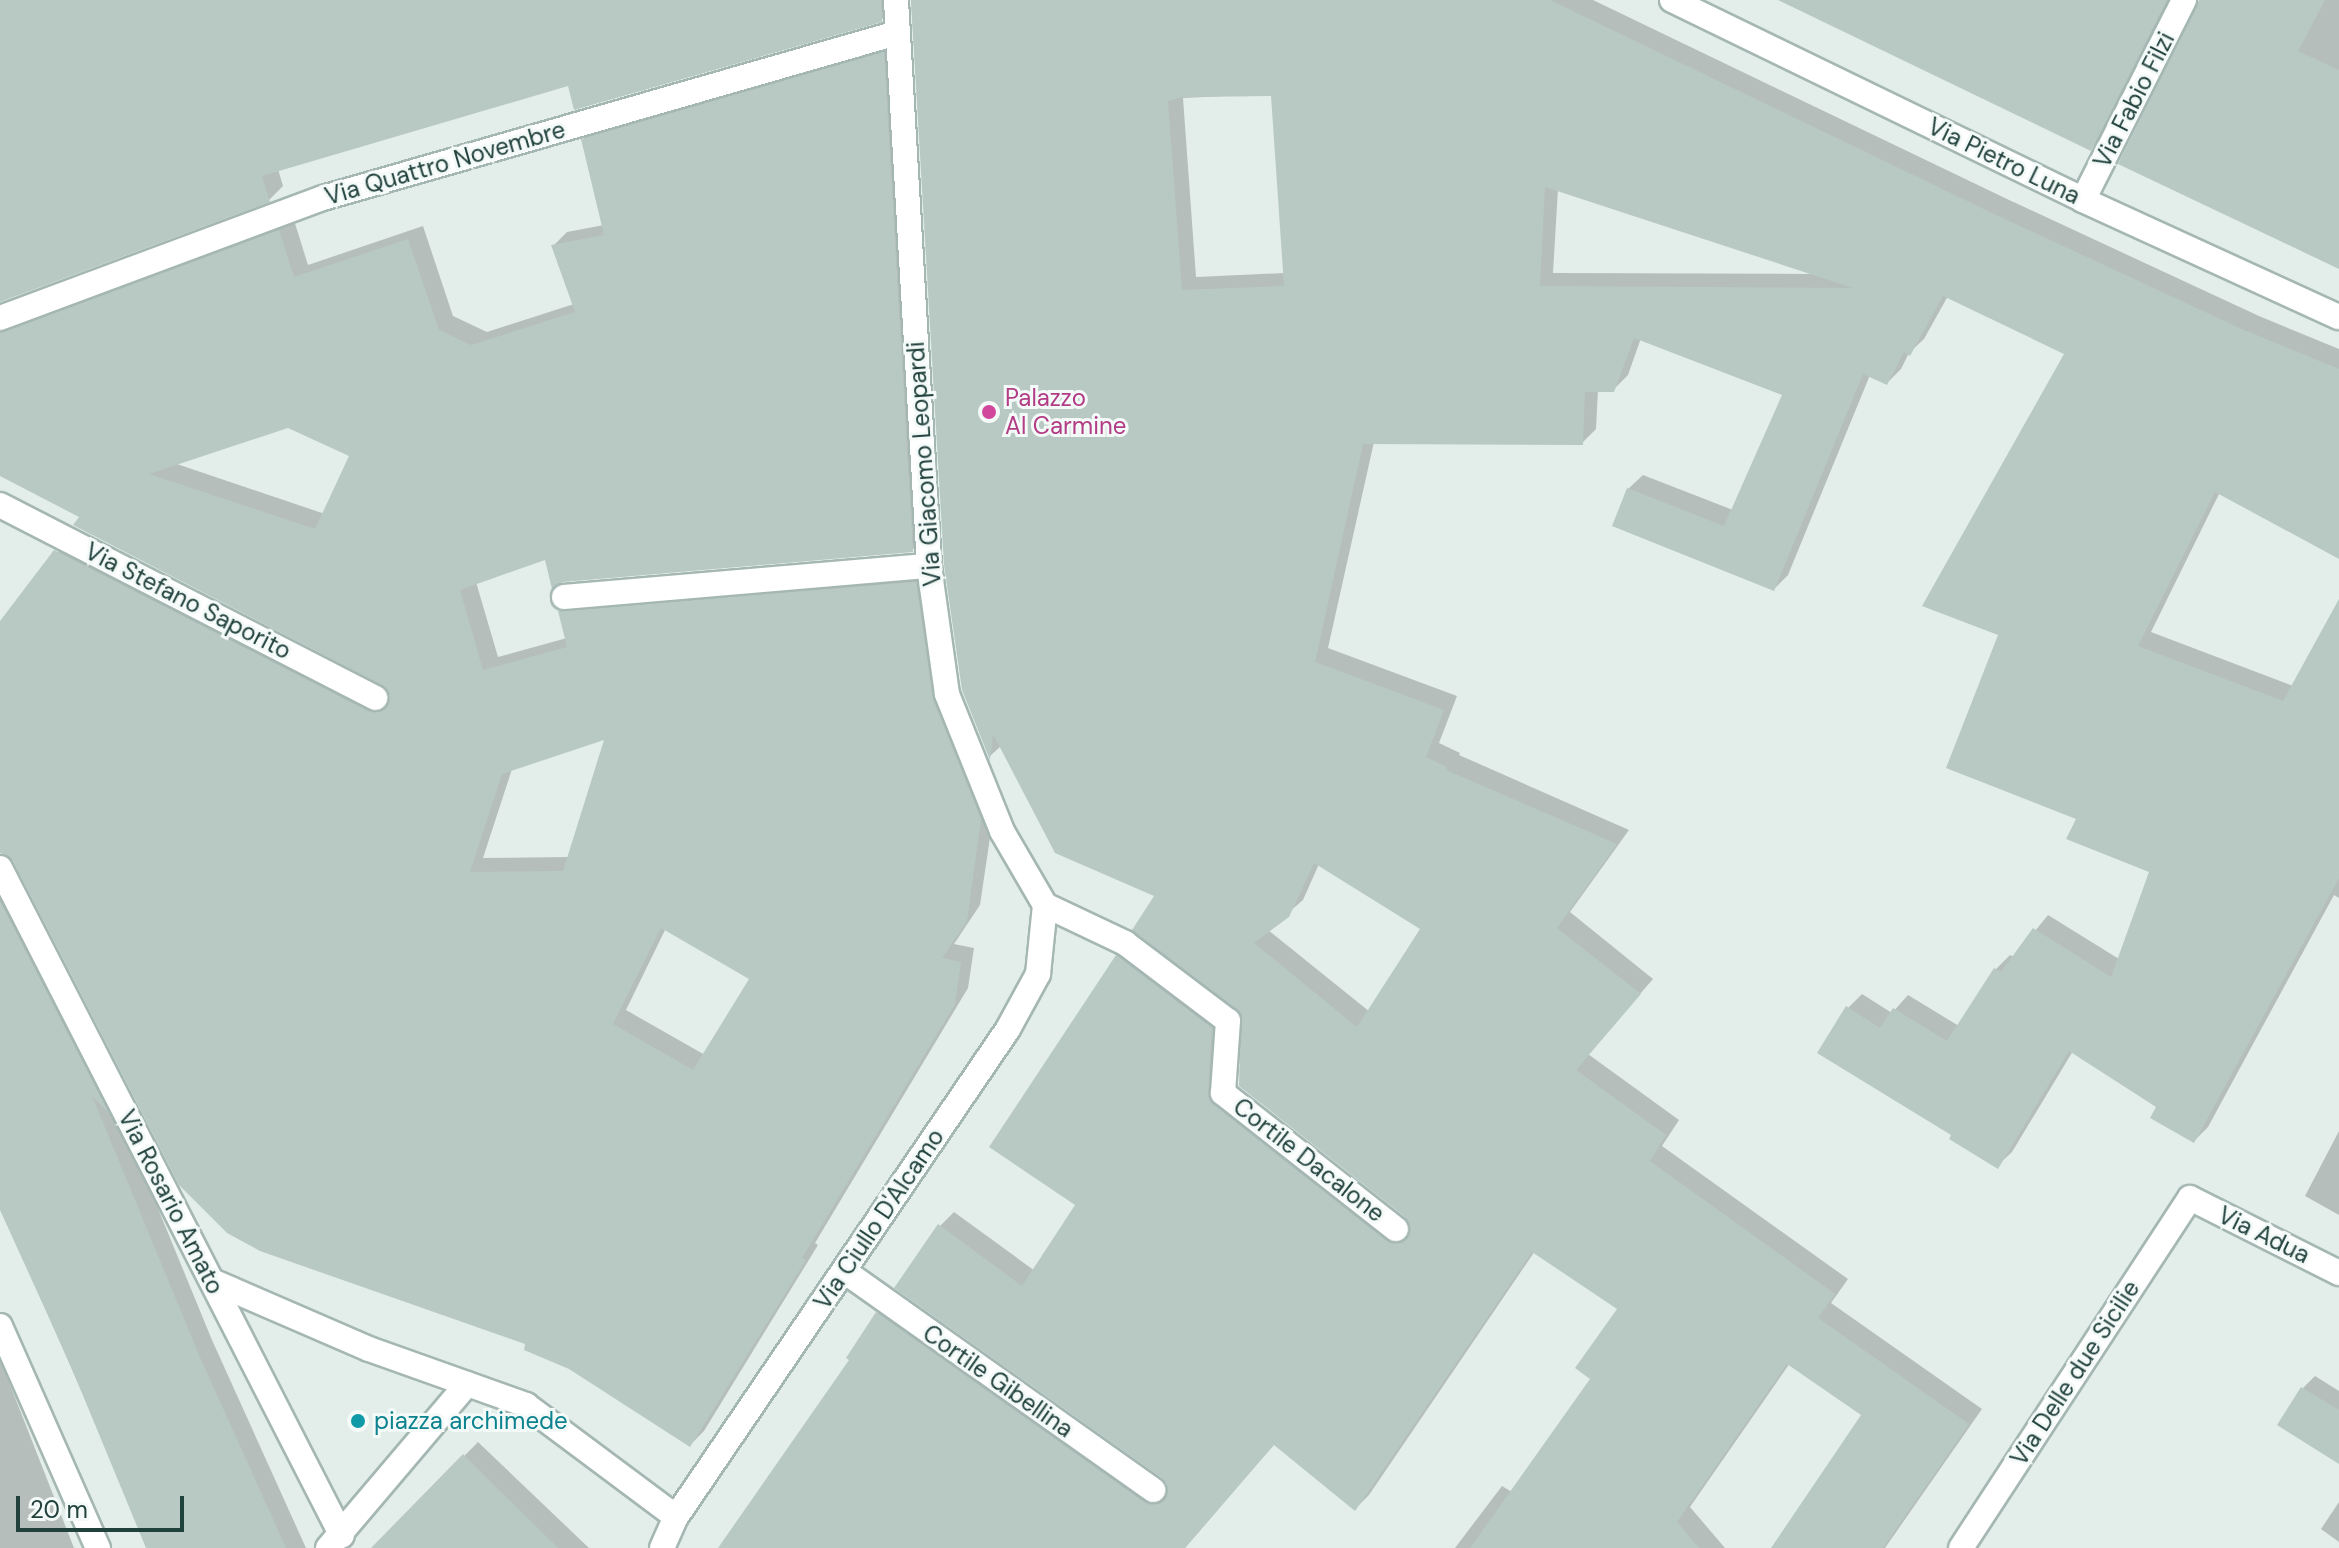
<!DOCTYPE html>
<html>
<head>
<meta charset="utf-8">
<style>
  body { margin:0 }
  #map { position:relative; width:2339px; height:1548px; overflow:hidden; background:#e3eeea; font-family:"DM Sans",sans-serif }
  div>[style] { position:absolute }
  .shadow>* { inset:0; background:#0003 }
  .building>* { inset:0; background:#b8c9c4 }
  .roads { filter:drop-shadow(2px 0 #a5b7b3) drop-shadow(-2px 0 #a5b7b3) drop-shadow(0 2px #a5b7b3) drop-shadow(0 -2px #a5b7b3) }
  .service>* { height:24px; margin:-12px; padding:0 12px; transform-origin:12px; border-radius:12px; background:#fff }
  .minor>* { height:24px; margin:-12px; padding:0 12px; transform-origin:12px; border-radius:12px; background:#fff }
  .tertiary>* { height:24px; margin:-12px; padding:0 12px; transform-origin:12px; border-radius:12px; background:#fff }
  .dots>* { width:22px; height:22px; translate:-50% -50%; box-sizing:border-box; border:4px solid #f4faf8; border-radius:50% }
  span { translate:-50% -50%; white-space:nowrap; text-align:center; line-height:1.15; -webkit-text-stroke:6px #f4faf8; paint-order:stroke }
  .street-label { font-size:24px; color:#21413d }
  .hotel-label { font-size:24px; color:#b23c85 }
  .left { translate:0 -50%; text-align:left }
  .culture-label { font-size:24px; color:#0d838f }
  .scale { position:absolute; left:16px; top:1496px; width:168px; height:36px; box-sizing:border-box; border:4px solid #21413d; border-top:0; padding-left:10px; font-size:24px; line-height:28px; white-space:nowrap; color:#21413d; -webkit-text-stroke:6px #f4faf8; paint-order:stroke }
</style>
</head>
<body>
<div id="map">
  <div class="shadow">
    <div style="clip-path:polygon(0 0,896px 0,896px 5px,881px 20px,570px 84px,278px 169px,283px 186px,269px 200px,0 300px)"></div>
    <div style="clip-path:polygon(evenodd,911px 0,1593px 0,2007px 199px,2259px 316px,2339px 349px,2339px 557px,2220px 492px,2151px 632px,2293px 686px,2339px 601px,2339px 898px,2334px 895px,2208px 1127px,2194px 1141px,2158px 1106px,2073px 1051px,2012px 1152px,1997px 1166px,1954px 1135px,1848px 1008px,1862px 994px,1892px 1013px,1908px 995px,1959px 1026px,1996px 969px,2010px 955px,2014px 957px,2048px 915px,2119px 959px,2151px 871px,2079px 818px,2001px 634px,2067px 354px,1948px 296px,1924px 339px,1909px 353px,1901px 369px,1887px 383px,1870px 375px,1788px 575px,1774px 589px,1628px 489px,1643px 475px,1733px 510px,1785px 394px,1641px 338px,1628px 375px,1613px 390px,1598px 390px,1596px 429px,1582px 443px,1374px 442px,1328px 648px,1457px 696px,1439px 743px,1460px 753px,1459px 755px,1629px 830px,1570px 912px,1653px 979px,1588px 1054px,1679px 1120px,1662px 1146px,1848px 1279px,1831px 1303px,1982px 1409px,1885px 1548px,1774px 1548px,1864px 1415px,1790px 1363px,1690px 1507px,1725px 1548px,1455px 1548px,1502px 1486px,1512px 1492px,1592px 1379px,1620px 1308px,1535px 1251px,1369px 1495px,1355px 1509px,1275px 1443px,1185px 1548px,720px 1548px,852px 1360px,878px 1314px,892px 1299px,1159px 1489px,1168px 1490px,1169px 1484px,940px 1226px,954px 1212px,1035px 1271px,1078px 1204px,1117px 956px,1131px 942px,1226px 1014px,1222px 1077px,1401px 1227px,1412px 1228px,1407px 1216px,1243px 1013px,1157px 895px,1001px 746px,990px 756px,946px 564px,911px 0,1273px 94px,1285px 273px,1196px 277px,1183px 98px,1273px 94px,911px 0,1558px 189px,1815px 274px,1553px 273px,1558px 189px,911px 0,1319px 864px,1422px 928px,1370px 1012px,1268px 930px,1303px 900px,1319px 864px)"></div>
    <div style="clip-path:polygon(1784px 0,2172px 0,2104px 135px,2091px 148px)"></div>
    <div style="clip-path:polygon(2199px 0,2339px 0,2339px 266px)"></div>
    <div style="clip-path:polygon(evenodd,898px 39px,927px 536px,912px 550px,546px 557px,476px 582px,498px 657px,567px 638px,560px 611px,574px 597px,930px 569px,946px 684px,995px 804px,980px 905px,954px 944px,974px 948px,968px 988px,815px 1243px,818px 1245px,704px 1431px,690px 1445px,527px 1342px,15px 860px,0 851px,0 626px,70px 537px,383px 698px,392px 697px,390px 689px,76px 525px,82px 516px,0 474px,0 309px,293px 217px,308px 265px,423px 226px,453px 316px,487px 332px,574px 304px,553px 246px,567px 232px,604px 225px,583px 140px,598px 126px,898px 39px,288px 426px,351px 455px,325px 514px,174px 463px,288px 426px,898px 39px,607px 737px,570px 857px,483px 858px,512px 769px,607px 737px,898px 39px,666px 928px,752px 978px,705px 1055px,626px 1010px,666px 928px)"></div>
    <div style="clip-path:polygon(0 854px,122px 1097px,115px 1104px,212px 1340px,306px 1548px,150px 1548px,0 1205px)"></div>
    <div style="clip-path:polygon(2339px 1131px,2339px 1215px,2305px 1196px)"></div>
    <div style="clip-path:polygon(0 1359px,74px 1548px,0 1548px)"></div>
    <div style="clip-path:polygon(2315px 1376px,2339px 1391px,2339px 1461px,2303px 1388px)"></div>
    <div style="clip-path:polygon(478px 1442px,589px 1548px,374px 1548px)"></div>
    <div style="clip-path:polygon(2339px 1502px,2339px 1542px,2321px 1529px)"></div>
  </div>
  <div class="building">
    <div style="clip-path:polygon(0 0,881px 0,882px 22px,574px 110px,568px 86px,262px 176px,270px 202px,0 302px)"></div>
    <div style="clip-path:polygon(evenodd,911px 0,1550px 0,1992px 213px,2244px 330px,2339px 369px,2339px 559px,2215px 492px,2138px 646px,2283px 701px,2339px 599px,2339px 878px,2194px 1143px,2150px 1118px,2156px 1107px,2069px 1051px,1998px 1169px,1949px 1139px,1951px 1135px,1817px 1053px,1846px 1006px,1880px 1028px,1893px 1008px,1947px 1041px,1994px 968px,2001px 972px,2033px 928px,2111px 977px,2149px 872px,2066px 839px,2076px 819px,1946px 768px,1998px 635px,1922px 606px,2064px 354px,1943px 296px,1910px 356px,1904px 352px,1887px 385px,1863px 374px,1774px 591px,1612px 526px,1627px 488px,1724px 526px,1782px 395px,1634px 338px,1614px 392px,1585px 392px,1583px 445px,1363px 444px,1315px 662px,1444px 710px,1426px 757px,1447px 767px,1446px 770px,1617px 844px,1557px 928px,1641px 994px,1576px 1070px,1666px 1135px,1650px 1161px,1835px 1294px,1818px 1318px,1969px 1424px,1883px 1548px,1771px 1548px,1861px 1415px,1787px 1364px,1677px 1522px,1699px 1548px,1470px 1548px,1590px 1379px,1575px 1368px,1617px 1309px,1532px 1252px,1355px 1511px,1274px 1445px,1185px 1548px,718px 1548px,849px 1360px,846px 1358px,876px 1312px,1144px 1502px,1159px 1504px,1166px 1498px,1167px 1484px,1162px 1478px,894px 1288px,938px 1224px,1022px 1286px,1075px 1205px,989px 1147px,1116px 955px,1212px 1028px,1208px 1092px,1214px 1105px,1387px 1241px,1402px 1243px,1411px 1230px,1405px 1217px,1239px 1086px,1241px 1014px,1132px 930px,1154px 896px,1055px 853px,993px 734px,990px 760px,962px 690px,944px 565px,911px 0,1271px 96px,1284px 286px,1182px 290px,1168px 101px,1183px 97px,1271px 96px,911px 0,1545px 187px,1853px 288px,1540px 286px,1545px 187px,911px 0,1314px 863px,1420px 929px,1357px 1027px,1254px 943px,1289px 917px,1314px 863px)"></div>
    <div style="clip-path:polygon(1778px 0,2167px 0,2091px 151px)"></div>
    <div style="clip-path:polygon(2199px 0,2325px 0,2298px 51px,2339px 70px,2339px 269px,2118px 164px)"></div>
    <div style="clip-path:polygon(evenodd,884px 52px,913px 552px,563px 582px,552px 589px,545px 560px,460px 590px,483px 670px,567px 647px,558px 611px,916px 582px,933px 699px,981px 819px,967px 921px,942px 958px,961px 962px,955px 1004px,802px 1258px,806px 1260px,690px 1447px,569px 1369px,524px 1350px,525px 1344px,260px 1251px,227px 1233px,179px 1185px,13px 861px,0 853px,0 621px,54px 550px,368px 711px,384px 710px,390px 696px,382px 685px,73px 525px,79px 517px,0 476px,0 333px,279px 230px,294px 277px,408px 239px,439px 330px,471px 345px,575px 312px,551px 245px,604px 235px,581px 139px,884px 52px,288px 428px,349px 456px,315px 529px,149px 474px,288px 428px,884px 52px,604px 740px,563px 871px,470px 872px,502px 774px,604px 740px,884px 52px,661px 928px,749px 979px,693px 1070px,613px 1024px,661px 928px)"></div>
    <div style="clip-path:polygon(0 901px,109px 1113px,92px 1096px,199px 1355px,286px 1548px,146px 1548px,70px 1364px,0 1210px)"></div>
    <div style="clip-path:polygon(2301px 1387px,2339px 1410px,2339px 1464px,2277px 1425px)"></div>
    <div style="clip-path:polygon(463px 1454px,497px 1488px,558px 1548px,371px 1548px)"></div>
  </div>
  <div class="roads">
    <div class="service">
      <div style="left:1045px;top:905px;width:89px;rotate:25.4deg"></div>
      <div style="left:1125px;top:943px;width:129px;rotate:37.1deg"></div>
      <div style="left:1228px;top:1021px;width:72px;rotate:94deg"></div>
      <div style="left:1223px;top:1093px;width:220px;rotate:38.2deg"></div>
      <div style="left:844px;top:1271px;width:379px;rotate:35.3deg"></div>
    </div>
    <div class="minor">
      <div style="left:2083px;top:200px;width:224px;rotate:-63.2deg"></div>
      <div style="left:0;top:318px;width:345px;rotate:-20.4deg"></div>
      <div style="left:323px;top:198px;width:597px;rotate:-16.04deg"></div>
      <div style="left:0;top:505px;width:422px;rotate:27.2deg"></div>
      <div style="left:564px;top:597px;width:366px;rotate:-4.9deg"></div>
      <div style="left:0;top:868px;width:750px;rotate:62.89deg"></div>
      <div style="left:212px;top:1281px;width:171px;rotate:23.4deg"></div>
      <div style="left:369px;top:1349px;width:167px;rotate:19.6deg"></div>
      <div style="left:526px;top:1405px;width:187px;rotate:36.7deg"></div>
      <div style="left:0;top:1326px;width:243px;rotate:66.2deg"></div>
      <div style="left:328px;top:1548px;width:215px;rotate:-49.7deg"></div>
      <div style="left:662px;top:1548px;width:34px;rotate:-66deg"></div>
      <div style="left:676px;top:1517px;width:590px;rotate:-55.77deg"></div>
      <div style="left:1008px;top:1029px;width:63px;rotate:-61.4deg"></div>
      <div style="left:1038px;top:974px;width:69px;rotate:-84.2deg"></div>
      <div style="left:1045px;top:905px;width:86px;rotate:-120.2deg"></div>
      <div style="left:1002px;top:831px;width:148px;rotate:-111.9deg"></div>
      <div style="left:947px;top:694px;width:129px;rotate:-98deg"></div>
      <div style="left:929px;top:566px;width:567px;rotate:-93.34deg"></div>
      <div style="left:1961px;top:1548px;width:418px;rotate:-56.8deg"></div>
      <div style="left:2190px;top:1198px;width:167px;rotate:26.7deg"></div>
    </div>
    <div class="tertiary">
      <div style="left:1672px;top:0;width:457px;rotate:25.9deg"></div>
      <div style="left:2083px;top:200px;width:281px;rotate:24.6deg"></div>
    </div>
  </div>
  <div class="dots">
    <div style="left:989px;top:412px;background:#d1479c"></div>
    <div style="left:358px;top:1421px;background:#0f9aa8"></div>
  </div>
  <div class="street-label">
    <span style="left:2134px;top:100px;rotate:-63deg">Via Fabio Filzi</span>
    <span style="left:2004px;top:161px;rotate:26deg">Via Pietro Luna</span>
    <span style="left:445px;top:163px;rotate:-16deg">Via Quattro Novembre</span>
    <span style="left:924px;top:464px;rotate:-94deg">Via Giacomo Leopardi</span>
    <span style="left:188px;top:601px;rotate:27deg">Via Stefano Saporito</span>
    <span style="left:1309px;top:1160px;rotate:38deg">Cortile Dacalone</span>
    <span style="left:171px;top:1202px;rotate:63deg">Via Rosario Amato</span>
    <span style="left:879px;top:1219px;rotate:-56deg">Via Ciullo D'Alcamo</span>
    <span style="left:2264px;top:1235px;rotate:26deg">Via Adua</span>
    <span style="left:2075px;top:1373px;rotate:-57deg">Via Delle due Sicilie</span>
    <span style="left:998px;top:1381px;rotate:35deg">Cortile Gibellina</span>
  </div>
  <div class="hotel-label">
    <span class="left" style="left:1005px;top:412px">Palazzo<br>Al Carmine</span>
  </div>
  <div class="culture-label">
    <span class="left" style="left:374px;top:1421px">piazza archimede</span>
  </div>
  <div class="scale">20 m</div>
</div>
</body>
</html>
